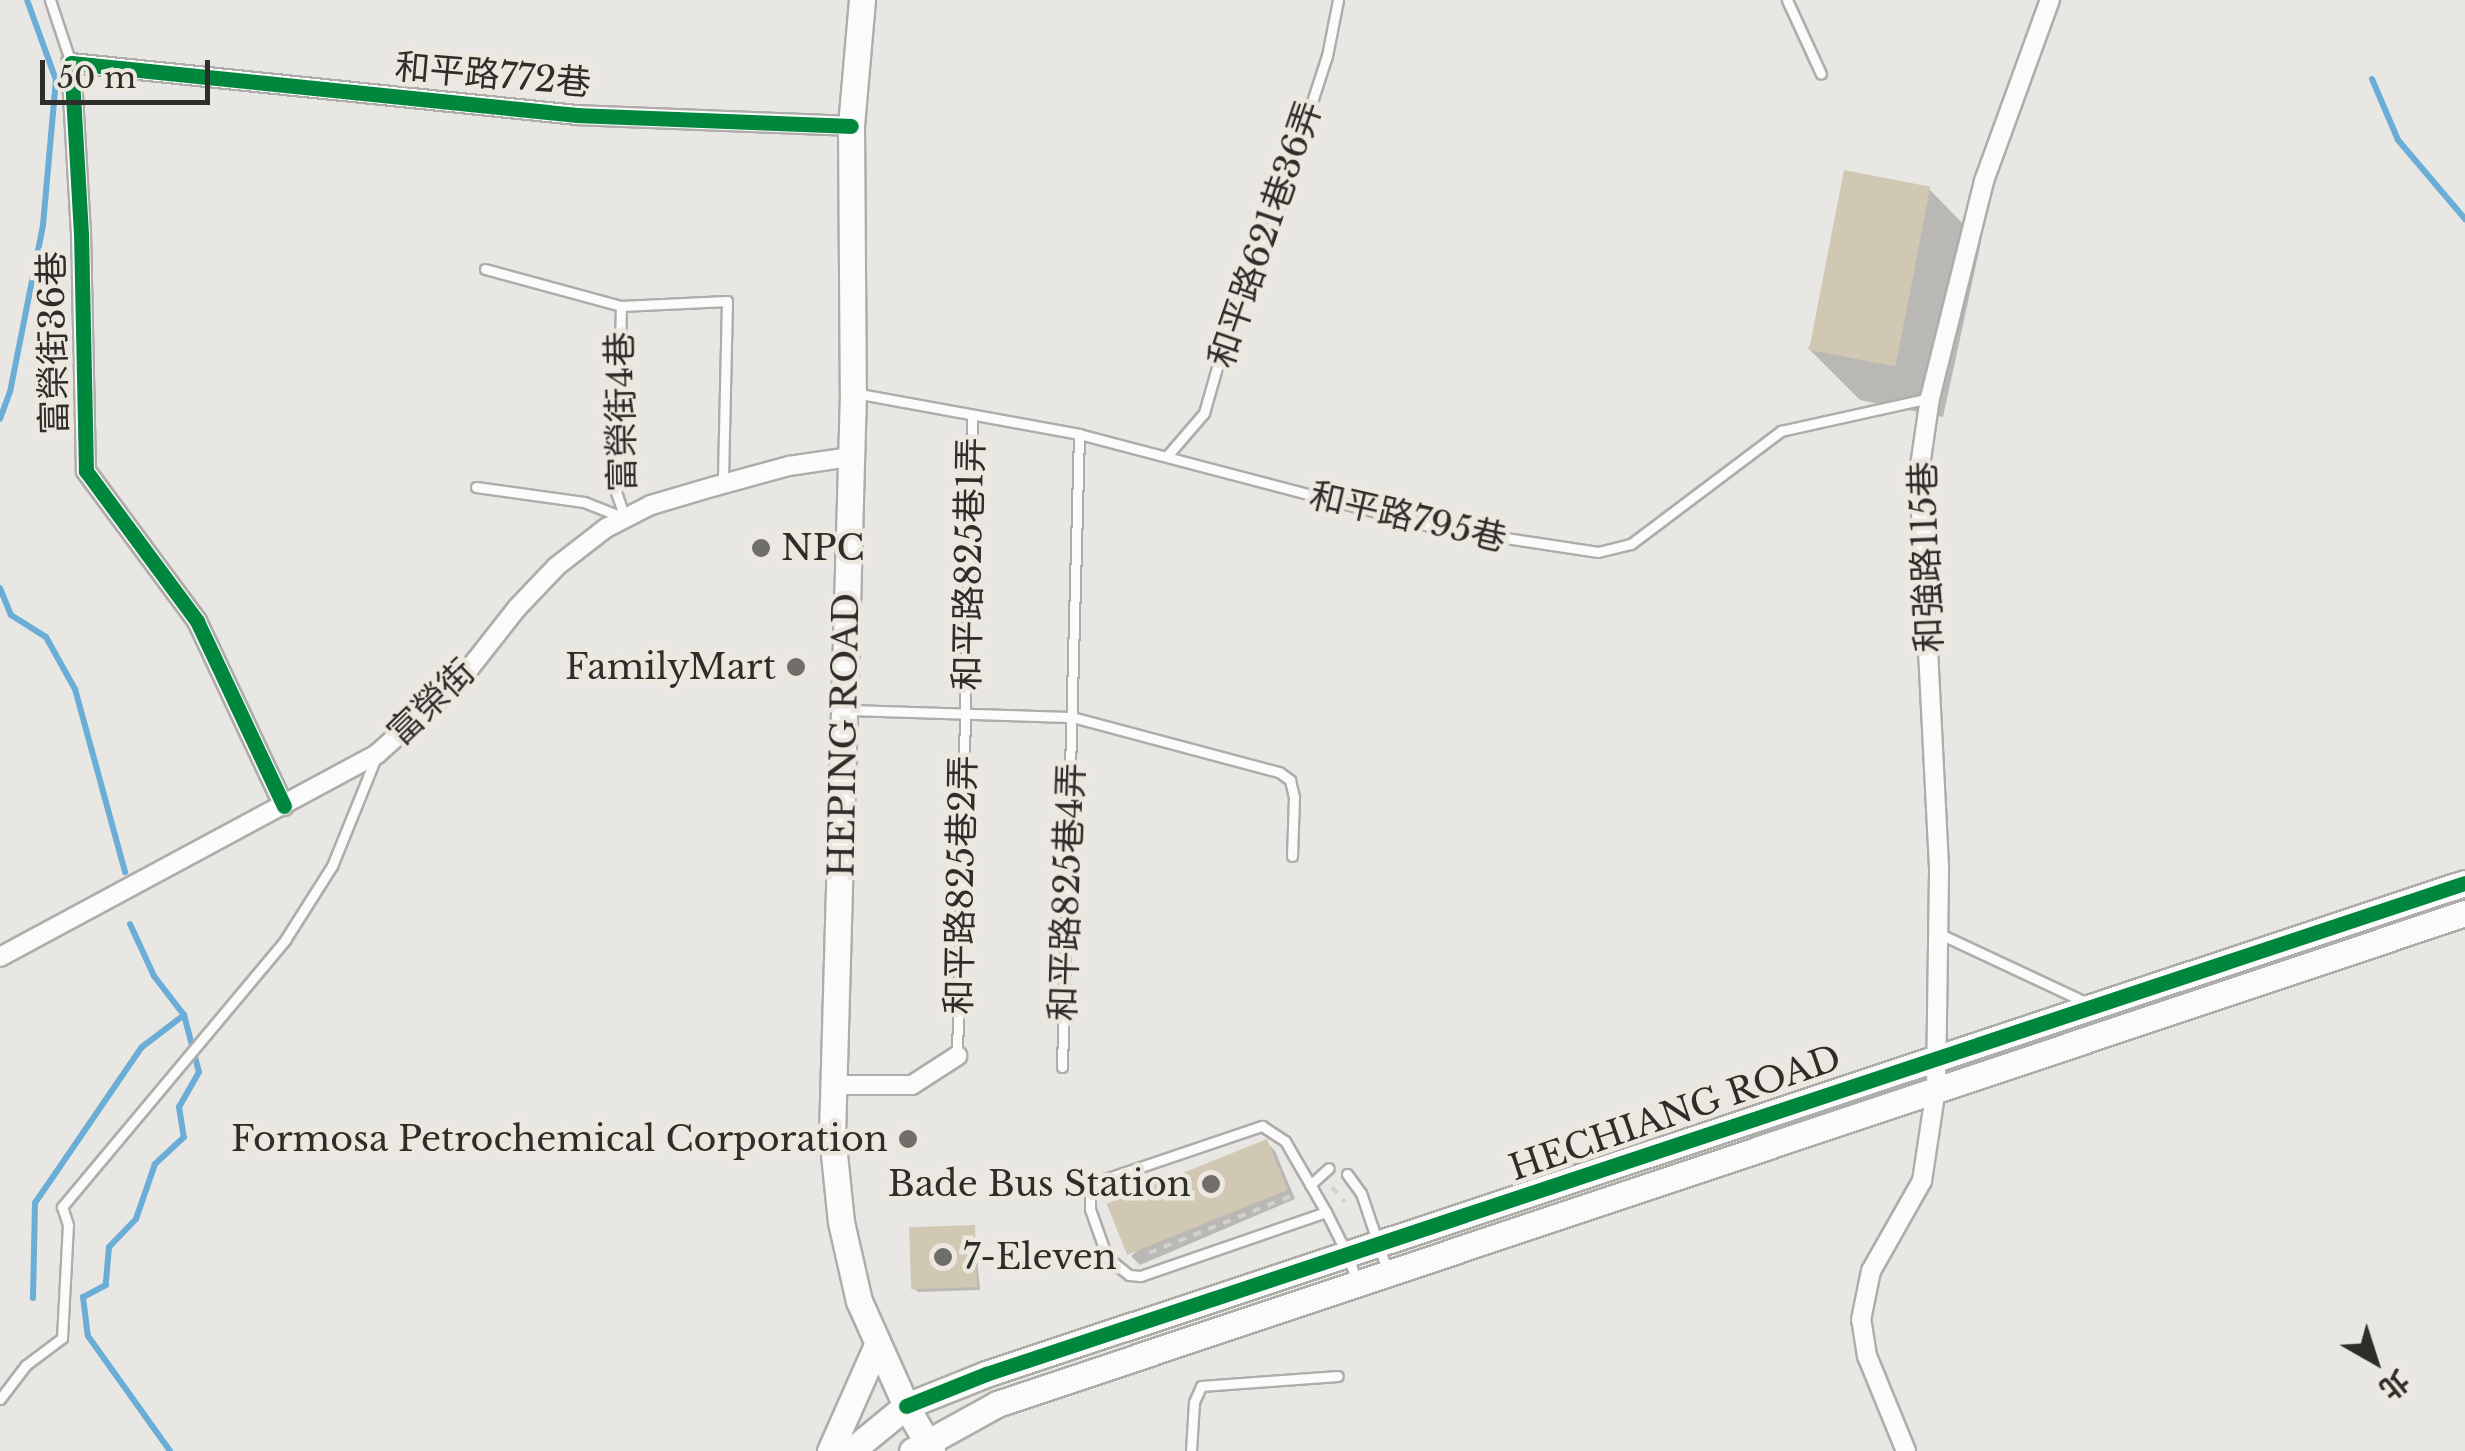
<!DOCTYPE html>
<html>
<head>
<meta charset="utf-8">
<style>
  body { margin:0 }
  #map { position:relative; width:2465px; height:1451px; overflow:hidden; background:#e9e7e3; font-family:"Libre Baskerville","Noto Sans TC",serif }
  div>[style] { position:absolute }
  .shadow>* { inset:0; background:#0003 }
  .stream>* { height:6px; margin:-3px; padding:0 3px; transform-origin:3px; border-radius:3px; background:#6aadd6 }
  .building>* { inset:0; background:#d1c8b3; transform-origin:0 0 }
  .path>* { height:4px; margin-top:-2px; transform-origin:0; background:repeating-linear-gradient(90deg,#d1d1cf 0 8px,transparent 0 16px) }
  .roads { filter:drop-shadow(2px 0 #aeadaa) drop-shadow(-2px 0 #aeadaa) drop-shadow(0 2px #aeadaa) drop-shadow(0 -2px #aeadaa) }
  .lane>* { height:9px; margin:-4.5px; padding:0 4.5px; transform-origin:4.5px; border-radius:4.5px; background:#fcfbfb }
  .street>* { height:18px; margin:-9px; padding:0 9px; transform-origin:9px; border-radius:9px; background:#fcfbfb }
  .secondary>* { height:25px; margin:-12.5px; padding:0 12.5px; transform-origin:12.5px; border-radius:12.5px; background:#fcfbfb }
  .cycleway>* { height:15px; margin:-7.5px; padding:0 7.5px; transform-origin:7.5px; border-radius:7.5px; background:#00873e }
  .dots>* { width:28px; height:28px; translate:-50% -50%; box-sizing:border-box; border:5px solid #ece8e0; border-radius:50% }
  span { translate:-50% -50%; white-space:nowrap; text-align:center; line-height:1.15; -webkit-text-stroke:9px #ece8e0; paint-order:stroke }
  .street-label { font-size:35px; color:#2e2d2a }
  .poi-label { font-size:35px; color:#2e2d2a }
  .left { translate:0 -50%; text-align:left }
  .right { translate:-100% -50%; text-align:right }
  .north { position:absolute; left:2325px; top:1311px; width:100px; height:100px; -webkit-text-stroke:8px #ece8e0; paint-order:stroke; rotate:141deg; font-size:28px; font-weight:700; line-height:40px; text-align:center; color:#2e2d2a }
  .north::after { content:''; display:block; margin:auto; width:35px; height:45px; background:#2e2d2a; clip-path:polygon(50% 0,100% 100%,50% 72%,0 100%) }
  .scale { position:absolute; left:40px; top:60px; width:170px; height:45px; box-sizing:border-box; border:5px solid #2e2d2a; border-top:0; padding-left:12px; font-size:30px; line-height:35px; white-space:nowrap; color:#2e2d2a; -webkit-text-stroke:8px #ece8e0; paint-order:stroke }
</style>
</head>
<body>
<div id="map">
  <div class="shadow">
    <div style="clip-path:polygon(1929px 189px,1981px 242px,1943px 417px,1860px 400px,1808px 348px)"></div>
    <div style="clip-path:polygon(1266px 1142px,1275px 1151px,1295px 1199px,1140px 1265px,1131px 1256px)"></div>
    <div style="clip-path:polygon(974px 1228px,980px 1290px,918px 1292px,914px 1288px)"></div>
  </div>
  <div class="stream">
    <div style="left:2372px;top:79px;width:66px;rotate:66.9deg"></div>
    <div style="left:2398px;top:140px;width:104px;rotate:49.7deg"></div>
    <div style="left:0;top:419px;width:29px;rotate:-70deg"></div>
    <div style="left:10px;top:392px;width:170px;rotate:-78.8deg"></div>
    <div style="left:43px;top:225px;width:146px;rotate:-84.9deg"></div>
    <div style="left:56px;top:80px;width:85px;rotate:-109.9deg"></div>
    <div style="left:0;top:588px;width:29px;rotate:68deg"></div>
    <div style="left:11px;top:615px;width:41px;rotate:32.2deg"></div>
    <div style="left:46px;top:637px;width:60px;rotate:60.9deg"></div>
    <div style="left:75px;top:689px;width:190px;rotate:74.7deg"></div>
    <div style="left:130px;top:924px;width:57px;rotate:65.2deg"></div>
    <div style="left:154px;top:976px;width:49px;rotate:52.4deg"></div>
    <div style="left:184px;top:1015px;width:59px;rotate:75.3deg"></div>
    <div style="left:199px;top:1072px;width:40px;rotate:119.7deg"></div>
    <div style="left:179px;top:1107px;width:30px;rotate:81deg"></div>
    <div style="left:184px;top:1137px;width:40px;rotate:137deg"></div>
    <div style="left:155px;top:1164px;width:58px;rotate:109.1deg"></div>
    <div style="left:136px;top:1219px;width:39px;rotate:134deg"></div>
    <div style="left:109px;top:1247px;width:38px;rotate:95deg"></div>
    <div style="left:106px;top:1285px;width:26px;rotate:152deg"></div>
    <div style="left:83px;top:1297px;width:39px;rotate:83deg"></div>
    <div style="left:88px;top:1336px;width:141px;rotate:54.5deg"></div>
    <div style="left:33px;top:1298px;width:95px;rotate:-88.8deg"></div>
    <div style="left:35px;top:1203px;width:189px;rotate:-55.6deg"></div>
    <div style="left:142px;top:1047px;width:53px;rotate:-37.3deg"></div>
  </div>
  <div class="building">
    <div style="left:1844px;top:170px;width:88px;height:183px;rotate:11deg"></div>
    <div style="left:1267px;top:1139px;width:55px;height:173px;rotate:68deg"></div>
    <div style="left:975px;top:1225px;width:62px;height:66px;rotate:88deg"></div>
  </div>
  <div class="path">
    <div style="left:1332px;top:1187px;width:20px;rotate:49deg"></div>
    <div style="left:1149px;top:1253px;width:158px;rotate:-21.9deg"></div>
  </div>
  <div class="roads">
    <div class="lane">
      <div style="left:50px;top:0;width:66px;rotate:71.6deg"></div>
      <div style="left:1787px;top:0;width:81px;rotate:65.3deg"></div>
      <div style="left:485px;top:269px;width:141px;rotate:15.2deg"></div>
      <div style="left:621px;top:306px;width:106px;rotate:-2.7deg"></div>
      <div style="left:727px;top:301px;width:183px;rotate:91.3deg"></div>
      <div style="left:621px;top:306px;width:186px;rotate:91.5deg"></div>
      <div style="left:616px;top:492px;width:28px;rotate:71deg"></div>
      <div style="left:854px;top:393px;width:229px;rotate:10.3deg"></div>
      <div style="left:1079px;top:434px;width:366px;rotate:14.7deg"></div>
      <div style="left:1433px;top:527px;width:167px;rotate:8.6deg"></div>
      <div style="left:1598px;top:552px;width:34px;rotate:-14deg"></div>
      <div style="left:1631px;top:544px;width:188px;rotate:-37deg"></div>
      <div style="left:1781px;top:431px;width:153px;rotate:-12.5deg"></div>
      <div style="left:1167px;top:456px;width:57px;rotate:-49.3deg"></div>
      <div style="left:1204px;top:413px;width:106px;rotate:-74.1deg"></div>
      <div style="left:1233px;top:311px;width:50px;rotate:-59.8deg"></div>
      <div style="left:1258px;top:268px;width:223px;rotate:-72deg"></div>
      <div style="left:1327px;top:56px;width:57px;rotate:-78.9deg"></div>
      <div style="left:476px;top:487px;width:109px;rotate:7.9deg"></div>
      <div style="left:584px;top:502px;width:41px;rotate:21.5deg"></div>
      <div style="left:846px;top:710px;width:226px;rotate:1.8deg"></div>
      <div style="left:1072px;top:717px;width:214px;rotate:14.9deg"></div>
      <div style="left:1279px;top:772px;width:14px;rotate:36deg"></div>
      <div style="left:1290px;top:780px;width:17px;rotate:77deg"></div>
      <div style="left:1294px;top:797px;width:59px;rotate:91.9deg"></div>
      <div style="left:1938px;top:933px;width:162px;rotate:25.1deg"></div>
      <div style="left:957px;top:1056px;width:641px;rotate:-88.66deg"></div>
      <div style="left:1062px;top:1067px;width:633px;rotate:-88.46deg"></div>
      <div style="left:1347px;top:1174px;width:24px;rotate:54deg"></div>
      <div style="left:1361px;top:1193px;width:81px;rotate:71.3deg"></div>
      <div style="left:1310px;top:1185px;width:25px;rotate:-42deg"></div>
      <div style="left:1326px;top:1212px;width:197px;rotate:161deg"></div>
      <div style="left:1140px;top:1276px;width:11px;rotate:-175deg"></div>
      <div style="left:1129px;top:1275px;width:28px;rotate:-141deg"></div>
      <div style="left:1107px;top:1257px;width:51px;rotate:-109.5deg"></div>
      <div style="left:1090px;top:1209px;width:13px;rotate:-90deg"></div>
      <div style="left:1090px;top:1196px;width:23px;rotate:-49deg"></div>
      <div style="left:1105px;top:1179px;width:166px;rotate:-18.7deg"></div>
      <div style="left:1262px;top:1126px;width:27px;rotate:33deg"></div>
      <div style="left:1285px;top:1141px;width:82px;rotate:60deg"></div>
      <div style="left:1326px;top:1212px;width:47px;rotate:63.4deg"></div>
      <div style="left:1347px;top:1254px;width:27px;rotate:70deg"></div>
      <div style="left:0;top:1399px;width:43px;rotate:-52.6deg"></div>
      <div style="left:26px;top:1365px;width:45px;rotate:-36.9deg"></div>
      <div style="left:62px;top:1338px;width:113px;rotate:-87deg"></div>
      <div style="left:68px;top:1225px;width:19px;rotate:-108deg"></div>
      <div style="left:62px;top:1207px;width:348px;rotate:-50.1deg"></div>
      <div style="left:285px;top:940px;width:88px;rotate:-57.6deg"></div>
      <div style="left:332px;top:866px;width:118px;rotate:-68deg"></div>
      <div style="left:1191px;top:1451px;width:49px;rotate:-86.5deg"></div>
      <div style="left:1194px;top:1402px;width:17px;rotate:-66deg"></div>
      <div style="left:1201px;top:1386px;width:137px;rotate:-4.2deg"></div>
    </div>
    <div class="street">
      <div style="left:284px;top:806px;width:204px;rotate:-115.2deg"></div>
      <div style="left:197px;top:621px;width:187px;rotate:-126.5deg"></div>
      <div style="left:86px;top:471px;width:237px;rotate:-91.2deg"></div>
      <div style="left:81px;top:234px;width:171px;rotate:-93.3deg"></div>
      <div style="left:71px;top:63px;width:509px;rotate:5.87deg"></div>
      <div style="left:577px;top:115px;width:274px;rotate:2.3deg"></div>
      <div style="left:0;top:957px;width:428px;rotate:-28.3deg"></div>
      <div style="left:377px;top:754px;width:114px;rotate:-41.8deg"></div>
      <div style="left:462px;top:678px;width:89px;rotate:-51.8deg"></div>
      <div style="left:517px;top:608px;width:58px;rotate:-46.4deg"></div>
      <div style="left:557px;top:566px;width:62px;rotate:-37.8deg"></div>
      <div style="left:606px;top:528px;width:51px;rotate:-27.1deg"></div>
      <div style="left:651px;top:505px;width:64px;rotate:-16.4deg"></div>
      <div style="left:712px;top:487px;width:80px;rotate:-15.3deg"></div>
      <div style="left:789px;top:466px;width:62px;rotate:-8.4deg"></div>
      <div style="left:834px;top:1085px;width:78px"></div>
      <div style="left:912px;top:1085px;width:54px;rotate:-32.8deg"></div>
      <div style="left:1906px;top:1451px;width:103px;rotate:-112.3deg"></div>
      <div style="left:1867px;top:1356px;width:36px;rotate:-99deg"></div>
      <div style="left:1861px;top:1320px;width:50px;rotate:-78.5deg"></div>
      <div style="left:1871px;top:1271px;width:103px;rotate:-60.5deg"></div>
      <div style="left:1922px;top:1181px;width:94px;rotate:-81.4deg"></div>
      <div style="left:1936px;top:1088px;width:221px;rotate:-89.2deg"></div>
      <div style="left:1939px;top:867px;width:395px;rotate:-92.9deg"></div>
      <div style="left:1919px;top:473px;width:76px;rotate:-81.7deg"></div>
      <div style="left:1930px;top:398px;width:224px;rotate:-76deg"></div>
      <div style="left:1984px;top:181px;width:193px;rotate:-70deg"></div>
    </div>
    <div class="secondary">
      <div style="left:862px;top:0;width:126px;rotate:95deg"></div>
      <div style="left:851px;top:126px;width:267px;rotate:89.6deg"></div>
      <div style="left:853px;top:393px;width:742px;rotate:91.62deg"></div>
      <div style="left:832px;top:1135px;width:87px;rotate:84.1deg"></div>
      <div style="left:841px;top:1222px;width:81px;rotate:77.2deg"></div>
      <div style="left:859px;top:1301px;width:115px;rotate:65.9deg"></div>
      <div style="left:906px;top:1406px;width:52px;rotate:60deg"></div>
      <div style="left:830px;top:1451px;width:116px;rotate:-66.1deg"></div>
      <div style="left:851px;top:1451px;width:71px;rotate:-39.3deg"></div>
      <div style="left:906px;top:1406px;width:86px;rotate:-21.8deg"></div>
      <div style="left:986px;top:1374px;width:1558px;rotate:-18.37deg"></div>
      <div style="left:912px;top:1451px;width:97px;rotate:-28.9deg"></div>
      <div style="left:997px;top:1404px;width:1548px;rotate:-18.49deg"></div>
    </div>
  </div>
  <div class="cycleway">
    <div style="left:284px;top:806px;width:204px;rotate:-115.2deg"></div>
    <div style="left:197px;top:621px;width:187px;rotate:-126.5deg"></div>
    <div style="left:86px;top:471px;width:237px;rotate:-91.2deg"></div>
    <div style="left:81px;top:234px;width:171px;rotate:-93.3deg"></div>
    <div style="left:71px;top:63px;width:509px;rotate:5.87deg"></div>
    <div style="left:577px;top:115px;width:274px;rotate:2.3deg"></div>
    <div style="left:906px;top:1406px;width:86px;rotate:-21.8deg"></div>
    <div style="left:986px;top:1374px;width:1558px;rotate:-18.37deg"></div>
  </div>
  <div class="dots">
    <div style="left:761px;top:548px;background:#6f6e6b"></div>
    <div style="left:796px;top:667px;background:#6f6e6b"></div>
    <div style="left:908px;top:1139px;background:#6f6e6b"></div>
    <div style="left:1211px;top:1184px;background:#6f6e6b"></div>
    <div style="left:943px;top:1257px;background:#6f6e6b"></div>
  </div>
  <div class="street-label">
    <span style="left:493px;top:75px;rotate:5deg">和平路772巷</span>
    <span style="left:1265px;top:234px;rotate:-71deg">和平路621巷36弄</span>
    <span style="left:53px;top:343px;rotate:-91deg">富榮街36巷</span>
    <span style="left:621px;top:412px;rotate:-91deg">富榮街4巷</span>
    <span style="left:1408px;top:517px;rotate:13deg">和平路795巷</span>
    <span style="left:1926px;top:557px;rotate:-92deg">和強路115巷</span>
    <span style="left:969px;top:564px;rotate:-89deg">和平路825巷1弄</span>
    <span style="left:431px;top:702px;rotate:-44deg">富榮街</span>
    <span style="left:844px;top:735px;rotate:-89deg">HEPING ROAD</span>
    <span style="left:961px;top:885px;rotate:-89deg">和平路825巷2弄</span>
    <span style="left:1067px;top:892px;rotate:-88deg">和平路825巷4弄</span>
    <span style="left:1675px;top:1113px;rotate:-19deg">HECHIANG ROAD</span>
  </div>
  <div class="poi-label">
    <span class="left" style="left:781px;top:548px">NPC</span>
    <span class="right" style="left:776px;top:667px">FamilyMart</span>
    <span class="right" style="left:888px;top:1139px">Formosa Petrochemical Corporation</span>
    <span class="right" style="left:1191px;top:1184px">Bade Bus Station</span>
    <span class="left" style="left:963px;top:1257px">7-Eleven</span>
  </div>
  <div class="north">北</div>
  <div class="scale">50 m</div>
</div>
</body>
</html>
